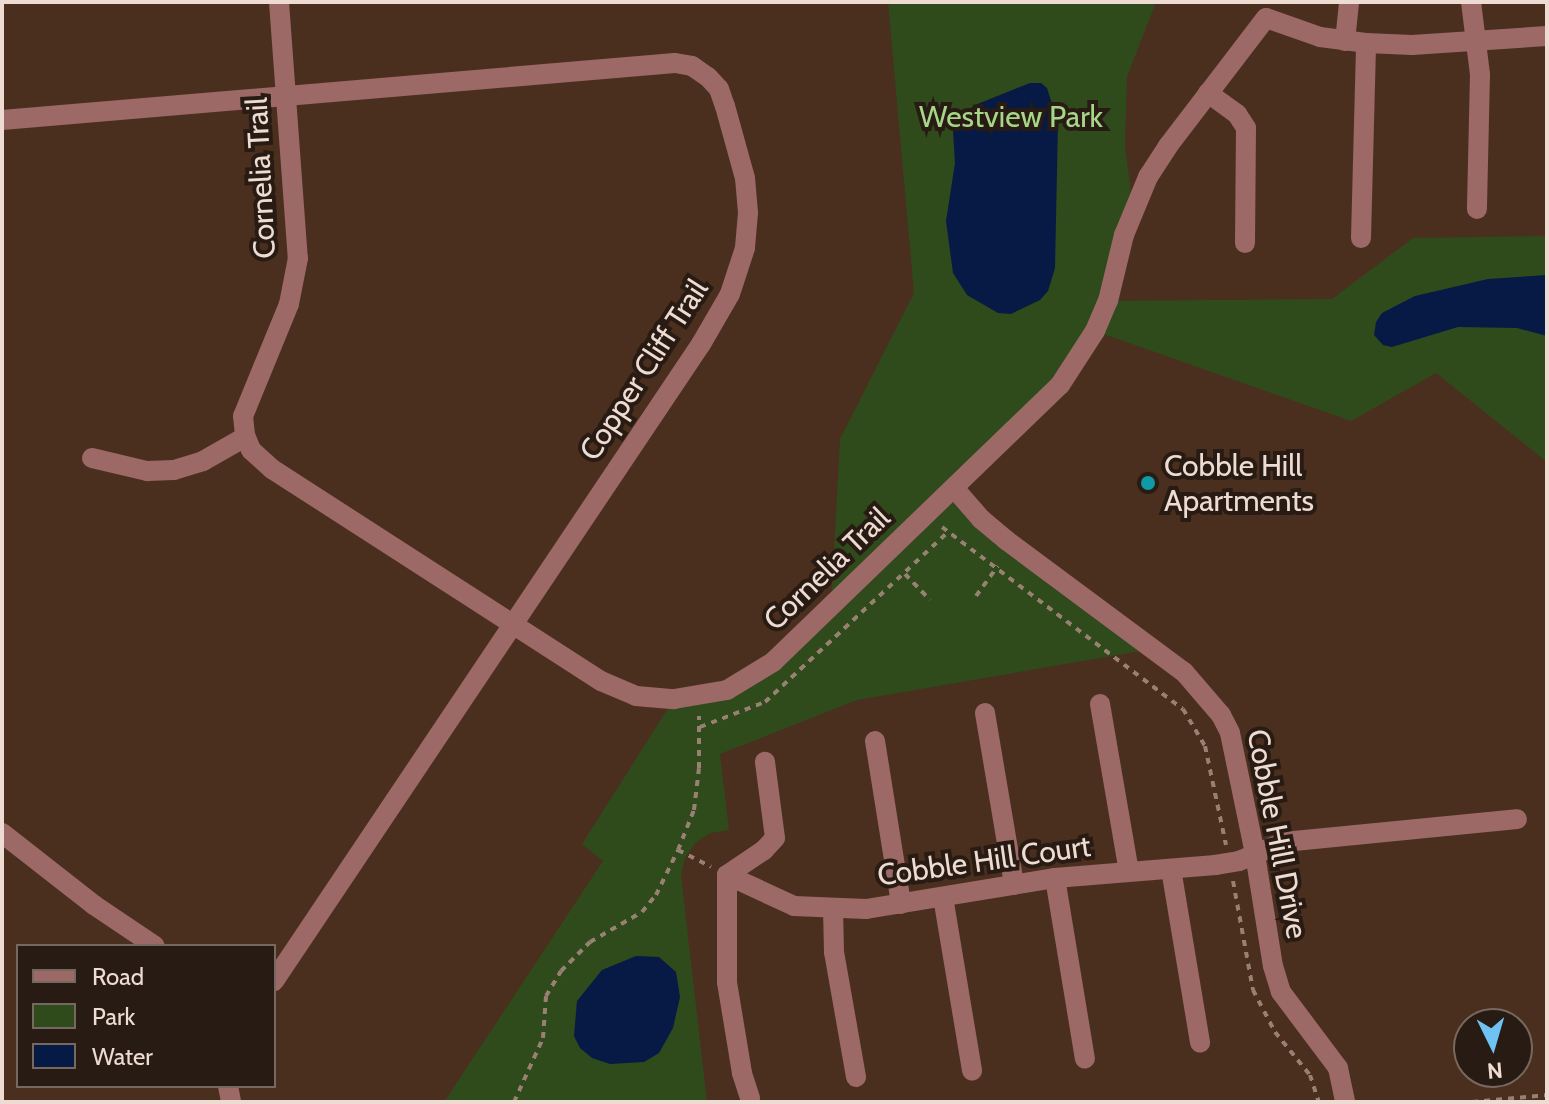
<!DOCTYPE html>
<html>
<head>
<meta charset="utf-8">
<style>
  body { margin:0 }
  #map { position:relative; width:1549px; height:1104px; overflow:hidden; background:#4b2f1e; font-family:Cabin,sans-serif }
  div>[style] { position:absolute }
  .green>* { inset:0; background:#2f4a1b }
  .water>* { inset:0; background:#061a45 }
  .path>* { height:4px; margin-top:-2px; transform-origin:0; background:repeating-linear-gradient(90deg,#988072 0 6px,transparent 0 12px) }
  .minor>* { height:20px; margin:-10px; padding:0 10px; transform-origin:10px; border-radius:10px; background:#9c6967 }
  .dots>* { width:22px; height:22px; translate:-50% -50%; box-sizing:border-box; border:4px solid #281b13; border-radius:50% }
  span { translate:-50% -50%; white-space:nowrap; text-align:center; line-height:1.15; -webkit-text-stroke:8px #281b13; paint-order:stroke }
  .park-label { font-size:30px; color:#a6d688 }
  .street-label { font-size:30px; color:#eedcd2 }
  .poi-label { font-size:30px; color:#eedcd2 }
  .left { translate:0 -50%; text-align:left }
  .frame { position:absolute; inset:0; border:4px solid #eedcd2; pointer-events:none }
  .legend { position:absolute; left:16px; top:944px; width:260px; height:144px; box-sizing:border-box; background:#281b13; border:2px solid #77685f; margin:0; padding:10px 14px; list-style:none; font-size:24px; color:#eedcd2 }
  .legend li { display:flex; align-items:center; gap:16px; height:40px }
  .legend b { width:40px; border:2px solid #77685f }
  .north { position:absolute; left:1453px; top:1008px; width:80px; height:80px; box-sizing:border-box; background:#281b13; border:2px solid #77685f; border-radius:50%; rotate:175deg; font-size:22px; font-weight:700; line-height:32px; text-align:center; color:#eedcd2 }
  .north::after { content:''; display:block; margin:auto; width:28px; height:36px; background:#6fc2f4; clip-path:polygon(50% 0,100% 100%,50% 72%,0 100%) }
</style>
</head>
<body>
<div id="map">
  <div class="green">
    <div style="clip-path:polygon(888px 2px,1156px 2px,1127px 77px,1125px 145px,1133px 208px,1108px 301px,1332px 299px,1413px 238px,1547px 236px,1547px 462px,1436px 373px,1351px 421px,1095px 331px,955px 489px,1152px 649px,857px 700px,720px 754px,729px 830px,711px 833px,696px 842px,685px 858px,681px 875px,707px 1102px,444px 1102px,603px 861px,582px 844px,674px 699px,727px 690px,831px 607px,840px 439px,914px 293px)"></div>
  </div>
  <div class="water">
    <div style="clip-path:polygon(1030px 83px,1041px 83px,1047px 88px,1058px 123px,1055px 268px,1048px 291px,1040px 300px,1011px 314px,998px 313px,967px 295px,953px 273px,946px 221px,955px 163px,953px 131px,961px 116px,975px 105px)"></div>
    <div style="clip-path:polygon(1547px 275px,1547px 336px,1517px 328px,1458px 327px,1392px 347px,1383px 345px,1374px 335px,1376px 322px,1382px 313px,1415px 296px,1488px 279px)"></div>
    <div style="clip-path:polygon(636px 956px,659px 957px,676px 972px,680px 997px,673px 1028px,659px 1053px,644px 1062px,610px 1064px,592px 1058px,580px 1048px,574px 1036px,577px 1001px,602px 970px)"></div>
  </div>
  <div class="path">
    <div style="left:942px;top:527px;width:302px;rotate:37.1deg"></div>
    <div style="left:1183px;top:709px;width:43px;rotate:59.3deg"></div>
    <div style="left:1205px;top:746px;width:101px;rotate:78deg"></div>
    <div style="left:905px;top:574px;width:36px;rotate:46deg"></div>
    <div style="left:976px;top:596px;width:37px;rotate:-54deg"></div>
    <div style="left:700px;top:727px;width:70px;rotate:-21deg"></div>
    <div style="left:765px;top:702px;width:248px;rotate:-42.9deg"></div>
    <div style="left:678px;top:850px;width:37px;rotate:27deg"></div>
    <div style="left:1233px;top:881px;width:111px;rotate:79.6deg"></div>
    <div style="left:1253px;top:990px;width:47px;rotate:62.4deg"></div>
    <div style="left:1275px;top:1032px;width:55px;rotate:50.9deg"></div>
    <div style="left:1310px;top:1075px;width:28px;rotate:72deg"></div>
    <div style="left:514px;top:1102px;width:70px;rotate:-65.6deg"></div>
    <div style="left:543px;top:1038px;width:42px;rotate:-85.9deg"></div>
    <div style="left:546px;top:996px;width:29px;rotate:-59deg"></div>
    <div style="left:561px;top:971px;width:41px;rotate:-45deg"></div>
    <div style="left:590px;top:942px;width:60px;rotate:-30deg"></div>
    <div style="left:642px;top:912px;width:22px;rotate:-51deg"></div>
    <div style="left:656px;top:895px;width:50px;rotate:-63.9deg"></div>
    <div style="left:678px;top:850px;width:43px;rotate:-68.2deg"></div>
    <div style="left:694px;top:810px;width:42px;rotate:-83.2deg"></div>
    <div style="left:699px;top:768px;width:52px;rotate:-90deg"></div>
    <div style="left:1472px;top:1102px;width:75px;rotate:-5.3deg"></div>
  </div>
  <div class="minor">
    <div style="left:279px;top:2px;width:257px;rotate:85.8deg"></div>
    <div style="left:298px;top:258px;width:47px;rotate:101.1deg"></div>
    <div style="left:289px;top:304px;width:121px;rotate:112.3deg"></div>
    <div style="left:243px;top:416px;width:19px;rotate:84deg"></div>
    <div style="left:245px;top:435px;width:16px;rotate:68deg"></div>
    <div style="left:251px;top:450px;width:28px;rotate:42deg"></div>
    <div style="left:272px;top:469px;width:391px;rotate:32.8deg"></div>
    <div style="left:601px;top:681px;width:38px;rotate:23deg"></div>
    <div style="left:636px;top:696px;width:38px;rotate:5deg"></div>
    <div style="left:674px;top:699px;width:54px;rotate:-9.6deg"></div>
    <div style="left:727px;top:690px;width:54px;rotate:-31.3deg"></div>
    <div style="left:773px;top:662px;width:399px;rotate:-44deg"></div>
    <div style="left:1060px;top:385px;width:64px;rotate:-57.1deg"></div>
    <div style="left:1095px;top:331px;width:33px;rotate:-67deg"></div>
    <div style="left:1108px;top:301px;width:68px;rotate:-76.4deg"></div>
    <div style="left:1124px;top:235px;width:63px;rotate:-67.5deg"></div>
    <div style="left:1148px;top:177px;width:37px;rotate:-57deg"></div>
    <div style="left:1168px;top:146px;width:161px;rotate:-52.6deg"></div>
    <div style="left:1266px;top:18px;width:57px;rotate:19.4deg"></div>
    <div style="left:1320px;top:37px;width:46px;rotate:7.4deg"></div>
    <div style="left:1366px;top:43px;width:46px;rotate:2.5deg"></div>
    <div style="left:1412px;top:45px;width:135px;rotate:-3.8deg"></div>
    <div style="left:1471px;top:2px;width:73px;rotate:82.9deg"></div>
    <div style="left:1480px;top:74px;width:135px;rotate:91.3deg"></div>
    <div style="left:1345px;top:41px;width:39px;rotate:-84deg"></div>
    <div style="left:1208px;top:93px;width:36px;rotate:36deg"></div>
    <div style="left:1237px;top:114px;width:17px;rotate:57deg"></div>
    <div style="left:1246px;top:128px;width:115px;rotate:90.5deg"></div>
    <div style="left:2px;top:120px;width:675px;rotate:-4.84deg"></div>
    <div style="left:675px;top:63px;width:17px;rotate:10deg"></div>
    <div style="left:692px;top:66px;width:19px;rotate:35deg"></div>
    <div style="left:708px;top:77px;width:16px;rotate:47deg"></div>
    <div style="left:719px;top:89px;width:18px;rotate:71deg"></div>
    <div style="left:725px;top:106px;width:75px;rotate:74.5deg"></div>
    <div style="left:745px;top:178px;width:35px;rotate:85deg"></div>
    <div style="left:748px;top:213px;width:35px;rotate:95deg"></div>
    <div style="left:745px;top:248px;width:48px;rotate:108.1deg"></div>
    <div style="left:730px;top:294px;width:58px;rotate:120.1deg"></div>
    <div style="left:701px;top:344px;width:767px;rotate:123.84deg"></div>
    <div style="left:1361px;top:238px;width:195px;rotate:-88.5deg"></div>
    <div style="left:92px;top:458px;width:57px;rotate:13.3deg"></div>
    <div style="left:147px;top:471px;width:27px;rotate:-2deg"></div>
    <div style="left:174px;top:470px;width:30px;rotate:-17deg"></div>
    <div style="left:203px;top:461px;width:48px;rotate:-29.7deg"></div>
    <div style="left:955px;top:489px;width:40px;rotate:49deg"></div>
    <div style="left:981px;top:519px;width:33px;rotate:40deg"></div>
    <div style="left:1006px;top:540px;width:222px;rotate:36.6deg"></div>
    <div style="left:1184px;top:672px;width:57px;rotate:49.3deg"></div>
    <div style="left:1221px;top:715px;width:20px;rotate:63deg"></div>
    <div style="left:1230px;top:733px;width:124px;rotate:78.3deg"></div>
    <div style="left:1255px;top:854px;width:113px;rotate:80.9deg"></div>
    <div style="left:1273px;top:966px;width:27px;rotate:73deg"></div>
    <div style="left:1281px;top:992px;width:95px;rotate:53.1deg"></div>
    <div style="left:1338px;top:1068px;width:35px;rotate:78deg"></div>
    <div style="left:1100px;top:704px;width:170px;rotate:80.2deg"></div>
    <div style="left:985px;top:713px;width:174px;rotate:80.4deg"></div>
    <div style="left:875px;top:741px;width:165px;rotate:80.9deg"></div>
    <div style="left:2px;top:833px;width:117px;rotate:38deg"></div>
    <div style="left:94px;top:905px;width:73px;rotate:33.9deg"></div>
    <div style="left:1171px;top:869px;width:176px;rotate:80.5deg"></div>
    <div style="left:727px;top:875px;width:74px;rotate:24.8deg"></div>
    <div style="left:794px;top:906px;width:72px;rotate:2.4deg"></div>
    <div style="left:866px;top:909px;width:192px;rotate:-9.3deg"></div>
    <div style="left:1055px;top:878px;width:161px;rotate:-4.6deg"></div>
    <div style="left:1215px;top:865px;width:24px;rotate:-9deg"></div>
    <div style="left:1239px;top:861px;width:49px;rotate:-22.9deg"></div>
    <div style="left:1284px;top:842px;width:234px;rotate:-5.6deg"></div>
    <div style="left:1055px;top:878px;width:183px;rotate:80.6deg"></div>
    <div style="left:943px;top:897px;width:176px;rotate:80.5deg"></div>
    <div style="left:833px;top:908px;width:44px;rotate:88.7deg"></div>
    <div style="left:834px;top:952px;width:127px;rotate:80deg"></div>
    <div style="left:228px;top:1086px;width:16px;rotate:79deg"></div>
    <div style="left:750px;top:1098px;width:26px;rotate:-108deg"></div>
    <div style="left:742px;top:1073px;width:92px;rotate:-99.4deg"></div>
    <div style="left:727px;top:982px;width:107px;rotate:-90deg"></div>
    <div style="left:727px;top:875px;width:45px;rotate:-34deg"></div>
    <div style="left:764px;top:850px;width:16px;rotate:-47deg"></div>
    <div style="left:775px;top:838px;width:77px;rotate:-97.5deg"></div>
  </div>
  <div class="dots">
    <div style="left:1148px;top:483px;background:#0f9aa8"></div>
  </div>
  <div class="park-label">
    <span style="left:1011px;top:117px">Westview Park</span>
  </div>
  <div class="street-label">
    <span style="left:261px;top:178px;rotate:-93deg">Cornelia Trail</span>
    <span style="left:644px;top:370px;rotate:-57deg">Copper Cliff Trail</span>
    <span style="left:827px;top:569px;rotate:-44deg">Cornelia Trail</span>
    <span style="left:1277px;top:834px;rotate:79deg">Cobble Hill Drive</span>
    <span style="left:984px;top:861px;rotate:-8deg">Cobble Hill Court</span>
  </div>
  <div class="poi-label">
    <span class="left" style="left:1164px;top:483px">Cobble Hill<br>Apartments</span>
  </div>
  <div class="frame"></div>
  <ul class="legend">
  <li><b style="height:10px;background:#9c6967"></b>Road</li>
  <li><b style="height:22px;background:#2f4a1b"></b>Park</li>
  <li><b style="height:22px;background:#061a45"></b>Water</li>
  </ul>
  <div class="north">N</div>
</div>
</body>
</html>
